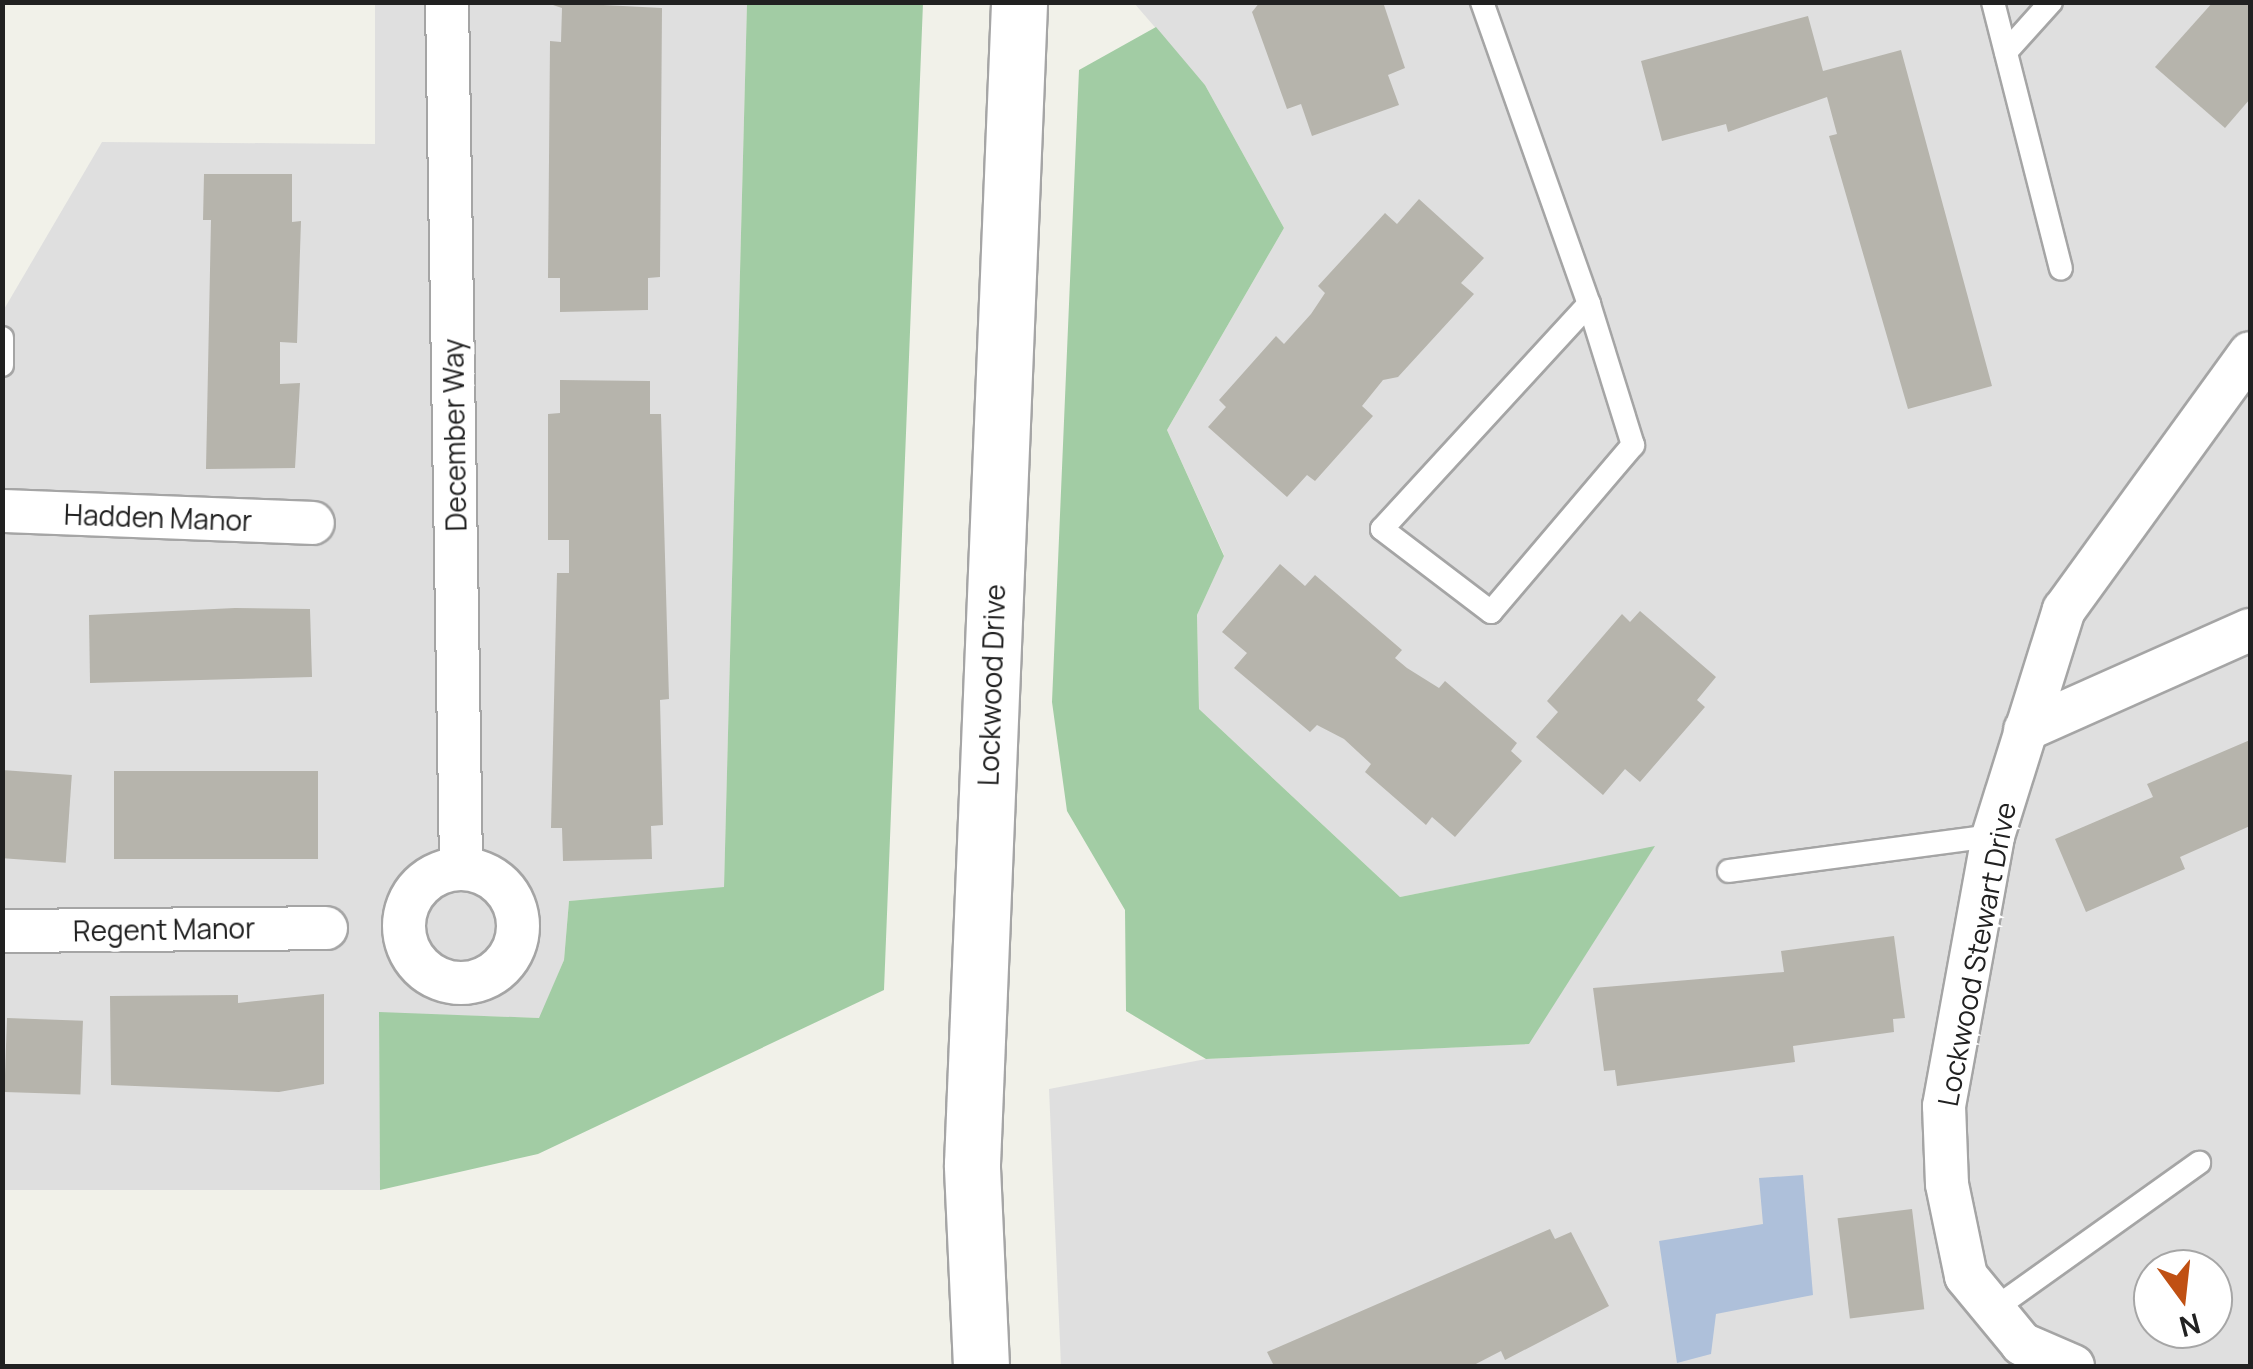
<!DOCTYPE html>
<html>
<head>
<meta charset="utf-8">
<style>
  body { margin:0 }
  #map { position:relative; width:2253px; height:1369px; overflow:hidden; background:#f1f1e9; font-family:Manrope,sans-serif }
  div>[style] { position:absolute }
  .residential>* { inset:0; background:#dfdfdf }
  .forest>* { inset:0; background:#a2cca4 }
  .water>* { inset:0; background:#aec0da }
  .building>* { inset:0; background:#b6b4ac; transform-origin:0 0 }
  .roads { filter:drop-shadow(2px 0 #a5a5a5) drop-shadow(-2px 0 #a5a5a5) drop-shadow(0 2px #a5a5a5) drop-shadow(0 -2px #a5a5a5) }
  .service>* { height:22px; margin:-11px; padding:0 11px; transform-origin:11px; border-radius:11px; background:#fff }
  .minor>* { height:42px; margin:-21px; padding:0 21px; transform-origin:21px; border-radius:21px; background:#fff }
  .minor>.ring { margin:-21px; padding:0; box-sizing:content-box; background:none; border:42px solid #fff; border-radius:50% }
  .tertiary>* { height:55px; margin:-27.5px; padding:0 27.5px; transform-origin:27.5px; border-radius:27.5px; background:#fff }
  span { translate:-50% -50%; white-space:nowrap; text-align:center; line-height:1.15; -webkit-text-stroke:8px #fff; paint-order:stroke }
  .street-label { font-size:28px; color:#212121 }
  .frame { position:absolute; inset:0; border:5px solid #212121; pointer-events:none }
  .north { position:absolute; left:2133px; top:1249px; width:100px; height:100px; box-sizing:border-box; background:#fff; border:2px solid #a6a6a6; border-radius:50%; rotate:165deg; font-size:28px; font-weight:700; line-height:40px; text-align:center; color:#212121 }
  .north::after { content:''; display:block; margin:auto; width:35px; height:45px; background:#c05013; clip-path:polygon(50% 0,100% 100%,50% 72%,0 100%) }
</style>
</head>
<body>
<div id="map">
  <div class="residential">
    <div style="clip-path:polygon(375px 3px,747px 3px,724px 888px,569px 901px,564px 960px,540px 1018px,379px 1013px,380px 1190px,3px 1190px,3px 311px,102px 142px,375px 144px)"></div>
    <div style="clip-path:polygon(evenodd,1134px 3px,2250px 3px,2250px 1366px,1061px 1366px,1049px 1089px,1206px 1059px,1528px 1044px,1654px 847px,1400px 897px,1199px 709px,1197px 615px,1224px 555px,1167px 430px,1284px 228px,1205px 85px,1134px 3px,2153px 1269px,2213px 1269px,2213px 1329px,2153px 1329px,2153px 1269px)"></div>
  </div>
  <div class="forest">
    <div style="clip-path:polygon(747px 3px,923px 3px,884px 990px,538px 1154px,380px 1190px,379px 1012px,539px 1018px,564px 960px,569px 901px,724px 887px)"></div>
    <div style="clip-path:polygon(1156px 27px,1205px 85px,1284px 228px,1167px 430px,1224px 556px,1197px 615px,1199px 709px,1400px 897px,1655px 846px,1529px 1044px,1206px 1059px,1126px 1011px,1125px 910px,1067px 811px,1052px 702px,1079px 70px)"></div>
  </div>
  <div class="water">
    <div style="clip-path:polygon(1803px 1175px,1813px 1295px,1716px 1314px,1711px 1354px,1677px 1363px,1659px 1241px,1763px 1224px,1759px 1178px)"></div>
  </div>
  <div class="building">
    <div style="clip-path:polygon(544px 2px,662px 8px,660px 277px,648px 278px,648px 310px,560px 312px,560px 278px,548px 278px,550px 41px,561px 42px,562px 8px)"></div>
    <div style="clip-path:polygon(1260px 2px,1383px 2px,1405px 68px,1388px 75px,1399px 105px,1312px 136px,1301px 104px,1287px 109px,1252px 12px)"></div>
    <div style="clip-path:polygon(2213px 2px,2250px 2px,2250px 99px,2225px 128px,2155px 67px)"></div>
    <div style="clip-path:polygon(1808px 16px,1823px 71px,1901px 50px,1992px 386px,1908px 409px,1829px 136px,1837px 134px,1827px 97px,1728px 132px,1726px 124px,1662px 141px,1641px 61px)"></div>
    <div style="clip-path:polygon(204px 174px,292px 174px,292px 222px,301px 221px,297px 343px,280px 342px,280px 384px,300px 383px,295px 468px,206px 469px,211px 220px,203px 220px)"></div>
    <div style="clip-path:polygon(1419px 199px,1484px 258px,1461px 283px,1474px 294px,1398px 377px,1383px 380px,1362px 406px,1373px 416px,1315px 481px,1307px 475px,1287px 497px,1208px 427px,1226px 407px,1219px 400px,1276px 336px,1284px 344px,1311px 314px,1325px 293px,1318px 286px,1385px 213px,1397px 224px)"></div>
    <div style="clip-path:polygon(560px 380px,650px 381px,650px 414px,661px 414px,669px 699px,660px 700px,663px 825px,651px 826px,652px 859px,563px 861px,562px 828px,551px 828px,557px 573px,569px 573px,569px 540px,548px 540px,548px 414px,560px 413px)"></div>
    <div style="clip-path:polygon(1280px 564px,1305px 586px,1315px 575px,1402px 650px,1395px 658px,1407px 668px,1439px 688px,1445px 681px,1517px 743px,1511px 751px,1522px 761px,1455px 837px,1432px 817px,1426px 825px,1365px 772px,1371px 764px,1344px 739px,1317px 725px,1310px 732px,1234px 668px,1247px 653px,1222px 632px)"></div>
    <div style="clip-path:polygon(235px 608px,310px 609px,312px 677px,90px 683px,89px 615px)"></div>
    <div style="clip-path:polygon(1640px 611px,1716px 677px,1697px 700px,1705px 707px,1640px 782px,1625px 769px,1603px 795px,1536px 737px,1558px 712px,1547px 701px,1622px 614px,1630px 622px)"></div>
    <div style="clip-path:polygon(2250px 740px,2250px 826px,2180px 857px,2185px 869px,2086px 912px,2055px 839px,2153px 797px,2147px 784px)"></div>
    <div style="left:2px;top:770px;width:70px;height:88px;rotate:4deg"></div>
    <div style="left:114px;top:771px;width:204px;height:88px"></div>
    <div style="clip-path:polygon(1894px 936px,1905px 1018px,1893px 1019px,1894px 1032px,1793px 1046px,1795px 1062px,1617px 1086px,1615px 1070px,1604px 1071px,1593px 988px,1784px 972px,1781px 951px)"></div>
    <div style="clip-path:polygon(324px 994px,324px 1084px,279px 1092px,111px 1085px,110px 996px,238px 995px,238px 1003px)"></div>
    <div style="left:7px;top:1018px;width:76px;height:74px;rotate:2deg"></div>
    <div style="left:1912px;top:1209px;width:101px;height:75px;rotate:83deg"></div>
    <div style="clip-path:polygon(1550px 1229px,1555px 1239px,1571px 1232px,1609px 1306px,1505px 1360px,1501px 1351px,1472px 1366px,1274px 1366px,1267px 1352px)"></div>
  </div>
  <div class="roads">
    <div class="service">
      <div style="left:1482px;top:2px;width:320px;rotate:70.5deg"></div>
      <div style="left:1589px;top:304px;width:148px;rotate:72.7deg"></div>
      <div style="left:1633px;top:445px;width:219px;rotate:130.4deg"></div>
      <div style="left:1491px;top:612px;width:137px;rotate:-142.7deg"></div>
      <div style="left:1382px;top:529px;width:306px;rotate:-47.4deg"></div>
      <div style="left:1993px;top:2px;width:275px;rotate:75.7deg"></div>
      <div style="left:2006px;top:52px;width:67px;rotate:-48deg"></div>
      <div style="left:2px;top:338px;width:27px;rotate:90deg"></div>
      <div style="left:1729px;top:871px;width:266px;rotate:-7.6deg"></div>
      <div style="left:1994px;top:1309px;width:252px;rotate:-35.5deg"></div>
    </div>
    <div class="minor">
      <div style="left:447px;top:2px;width:865px;rotate:89.07deg"></div>
      <div style="left:2px;top:511px;width:311px;rotate:2.2deg"></div>
      <div style="left:2025px;top:730px;width:246px;rotate:-24deg"></div>
      <div class="ring" style="left:404px;top:869px;width:72px;height:72px"></div>
      <div style="left:2px;top:931px;width:324px;rotate:-0.5deg"></div>
      <div style="left:2073px;top:1366px;width:56px;rotate:-156.7deg"></div>
      <div style="left:2022px;top:1344px;width:88px;rotate:-129.5deg"></div>
      <div style="left:1966px;top:1276px;width:94px;rotate:-101.7deg"></div>
      <div style="left:1947px;top:1184px;width:78px;rotate:-92.2deg"></div>
      <div style="left:1944px;top:1106px;width:274px;rotate:-79.7deg"></div>
      <div style="left:1993px;top:836px;width:237px;rotate:-72.6deg"></div>
      <div style="left:2064px;top:610px;width:317px;rotate:-54.1deg"></div>
    </div>
    <div class="tertiary">
      <div style="left:981px;top:1366px;width:202px;rotate:-92.6deg"></div>
      <div style="left:972px;top:1164px;width:1163px;rotate:-87.68deg"></div>
    </div>
  </div>
  <div class="street-label">
    <span style="left:454px;top:435px;rotate:-91deg">December Way</span>
    <span style="left:158px;top:517px;rotate:2deg">Hadden Manor</span>
    <span style="left:991px;top:685px;rotate:-88deg">Lockwood Drive</span>
    <span style="left:164px;top:929px;rotate:-1deg">Regent Manor</span>
    <span style="left:1976px;top:954px;rotate:-79deg">Lockwood Stewart Drive</span>
  </div>
  <div class="frame"></div>
  <div class="north">N</div>
</div>
</body>
</html>
